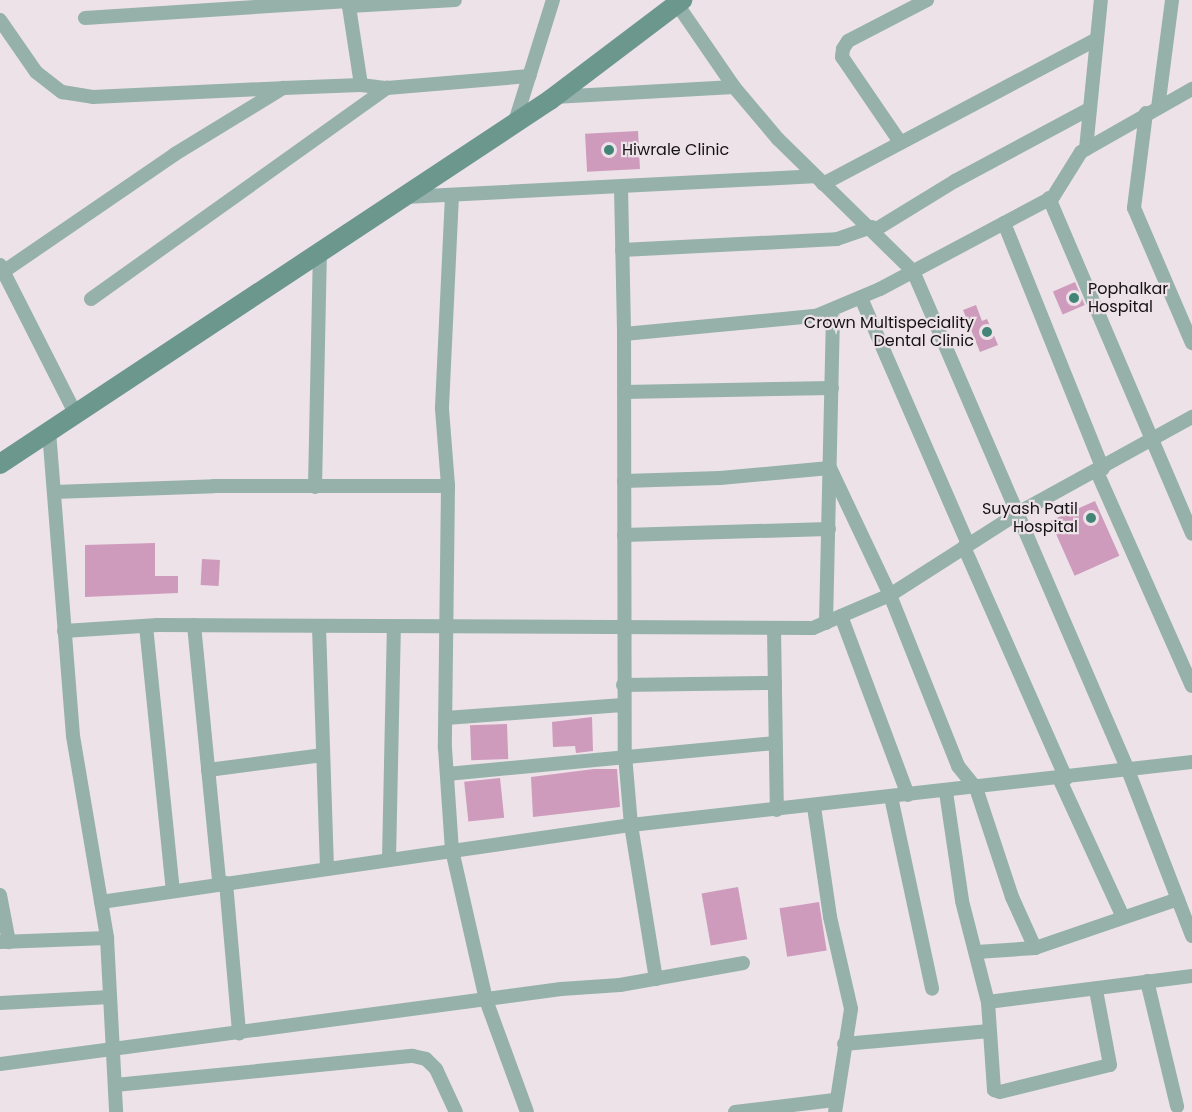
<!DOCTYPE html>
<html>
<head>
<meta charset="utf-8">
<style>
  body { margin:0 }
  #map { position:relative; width:1192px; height:1112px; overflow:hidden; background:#ece2e8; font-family:Poppins,sans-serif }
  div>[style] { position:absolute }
  .building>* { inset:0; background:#ce9bbc; transform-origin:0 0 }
  .street>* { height:14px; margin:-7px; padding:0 7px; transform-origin:7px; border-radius:7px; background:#95b1a9 }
  .secondary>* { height:20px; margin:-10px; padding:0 10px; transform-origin:10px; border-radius:10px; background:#6c978c }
  .dots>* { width:16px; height:16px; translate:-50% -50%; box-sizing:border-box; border:3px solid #ece2e8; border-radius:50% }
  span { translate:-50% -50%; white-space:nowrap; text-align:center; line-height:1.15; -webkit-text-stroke:4.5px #ece2e8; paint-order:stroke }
  .poi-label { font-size:16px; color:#161214 }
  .left { translate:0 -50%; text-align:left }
  .right { translate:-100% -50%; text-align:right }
</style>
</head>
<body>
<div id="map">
  <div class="building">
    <div style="left:638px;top:131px;width:38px;height:53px;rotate:87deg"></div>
    <div style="left:1075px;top:282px;width:25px;height:24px;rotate:67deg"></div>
    <div style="clip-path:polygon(976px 305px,982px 321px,987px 319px,998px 345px,980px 352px,963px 310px)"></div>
    <div style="left:1095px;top:501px;width:60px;height:49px;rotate:66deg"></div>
    <div style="clip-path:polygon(155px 543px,155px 576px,178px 576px,178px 593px,85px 597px,85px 545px)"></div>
    <div style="left:202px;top:559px;width:18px;height:26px;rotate:3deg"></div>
    <div style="clip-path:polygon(592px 717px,593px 751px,576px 753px,575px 746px,553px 747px,552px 722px)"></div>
    <div style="left:507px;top:724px;width:35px;height:37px;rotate:88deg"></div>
    <div style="clip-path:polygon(594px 769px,617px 769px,620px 807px,533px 817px,531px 777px)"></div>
    <div style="left:500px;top:778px;width:40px;height:36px;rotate:84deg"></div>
    <div style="left:738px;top:887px;width:53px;height:37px;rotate:80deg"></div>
    <div style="left:819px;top:902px;width:49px;height:40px;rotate:81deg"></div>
  </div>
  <div class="street">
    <div style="left:348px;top:0;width:86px;rotate:81.3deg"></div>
    <div style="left:361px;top:85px;width:26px;rotate:7deg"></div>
    <div style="left:387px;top:88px;width:143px;rotate:-4.8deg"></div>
    <div style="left:678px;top:0;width:4px;rotate:104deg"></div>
    <div style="left:677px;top:4px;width:101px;rotate:55.5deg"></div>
    <div style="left:734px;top:87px;width:68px;rotate:49.8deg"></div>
    <div style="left:778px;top:139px;width:189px;rotate:44.4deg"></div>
    <div style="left:913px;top:271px;width:543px;rotate:66.69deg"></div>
    <div style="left:1128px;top:770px;width:178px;rotate:68.9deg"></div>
    <div style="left:349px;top:6px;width:106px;rotate:-3.2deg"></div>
    <div style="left:85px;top:18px;width:264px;rotate:-3.7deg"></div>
    <div style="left:0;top:20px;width:63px;rotate:55.3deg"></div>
    <div style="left:36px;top:72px;width:33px;rotate:38deg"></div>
    <div style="left:62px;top:92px;width:31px;rotate:9deg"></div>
    <div style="left:93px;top:97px;width:188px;rotate:-2.7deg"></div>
    <div style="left:554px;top:97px;width:180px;rotate:-3.2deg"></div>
    <div style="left:1158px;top:108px;width:109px;rotate:-82.6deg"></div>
    <div style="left:1146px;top:113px;width:96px;rotate:97.2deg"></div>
    <div style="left:1134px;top:208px;width:147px;rotate:66.8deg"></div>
    <div style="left:514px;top:125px;width:131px;rotate:-72.7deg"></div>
    <div style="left:900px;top:142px;width:103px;rotate:-124.3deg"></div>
    <div style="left:842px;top:57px;width:8px;rotate:-83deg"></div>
    <div style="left:843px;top:49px;width:9px;rotate:-58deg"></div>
    <div style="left:848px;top:41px;width:89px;rotate:-27.4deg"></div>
    <div style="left:1086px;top:149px;width:150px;rotate:-84.3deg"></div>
    <div style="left:823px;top:184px;width:310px;rotate:-27.9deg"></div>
    <div style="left:621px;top:187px;width:147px;rotate:88.8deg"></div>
    <div style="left:624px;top:334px;width:193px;rotate:-5.4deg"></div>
    <div style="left:816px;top:316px;width:69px;rotate:-22.9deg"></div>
    <div style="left:880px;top:289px;width:196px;rotate:-28deg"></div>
    <div style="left:1053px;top:197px;width:53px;rotate:-58.1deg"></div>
    <div style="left:1081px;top:152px;width:128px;rotate:-29.6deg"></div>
    <div style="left:452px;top:195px;width:214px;rotate:92.7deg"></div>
    <div style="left:442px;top:409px;width:77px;rotate:85.5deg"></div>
    <div style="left:448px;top:486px;width:262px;rotate:90.7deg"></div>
    <div style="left:445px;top:748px;width:102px;rotate:86.1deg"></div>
    <div style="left:452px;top:850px;width:154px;rotate:77.2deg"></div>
    <div style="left:486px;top:1000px;width:119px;rotate:69.9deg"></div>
    <div style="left:405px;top:197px;width:409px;rotate:-2.9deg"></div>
    <div style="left:1049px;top:198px;width:365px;rotate:66.9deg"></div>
    <div style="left:1004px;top:223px;width:265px;rotate:68.1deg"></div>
    <div style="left:875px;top:230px;width:94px;rotate:-31.5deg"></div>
    <div style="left:955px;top:181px;width:152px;rotate:-28.2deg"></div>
    <div style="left:622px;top:250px;width:215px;rotate:-2.9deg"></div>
    <div style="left:837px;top:239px;width:37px;rotate:-19deg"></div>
    <div style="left:0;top:265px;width:166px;rotate:63.1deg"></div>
    <div style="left:0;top:274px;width:212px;rotate:-34.4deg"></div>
    <div style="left:175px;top:154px;width:127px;rotate:-31.4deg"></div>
    <div style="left:283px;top:88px;width:78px;rotate:-2.2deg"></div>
    <div style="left:861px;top:298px;width:268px;rotate:66.5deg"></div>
    <div style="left:91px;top:299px;width:364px;rotate:-35.5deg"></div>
    <div style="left:624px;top:334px;width:421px;rotate:89.9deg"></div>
    <div style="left:625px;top:755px;width:70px;rotate:85.1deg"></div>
    <div style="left:631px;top:825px;width:156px;rotate:80.8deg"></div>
    <div style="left:624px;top:392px;width:208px;rotate:-1.1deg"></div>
    <div style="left:49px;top:431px;width:306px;rotate:85.5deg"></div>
    <div style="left:73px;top:736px;width:205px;rotate:80.4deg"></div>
    <div style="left:107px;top:938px;width:174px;rotate:87deg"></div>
    <div style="left:1097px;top:472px;width:234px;rotate:66.1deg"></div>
    <div style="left:624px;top:481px;width:96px;rotate:-1.8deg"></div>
    <div style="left:720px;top:478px;width:110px;rotate:-5.2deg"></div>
    <div style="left:830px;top:468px;width:140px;rotate:64.7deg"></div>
    <div style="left:890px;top:595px;width:184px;rotate:68.3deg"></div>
    <div style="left:958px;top:766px;width:28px;rotate:51deg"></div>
    <div style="left:976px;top:788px;width:115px;rotate:71.7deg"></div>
    <div style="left:1012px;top:897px;width:56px;rotate:65.7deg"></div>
    <div style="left:315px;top:487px;width:234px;rotate:-88.8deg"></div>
    <div style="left:54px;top:492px;width:160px;rotate:-2.1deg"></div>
    <div style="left:214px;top:486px;width:234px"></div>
    <div style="left:624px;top:535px;width:205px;rotate:-1.7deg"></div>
    <div style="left:964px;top:547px;width:253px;rotate:66.2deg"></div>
    <div style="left:841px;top:616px;width:191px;rotate:69.5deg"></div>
    <div style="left:826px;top:623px;width:312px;rotate:-88.7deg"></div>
    <div style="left:194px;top:625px;width:258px;rotate:84.4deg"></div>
    <div style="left:146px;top:626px;width:265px;rotate:84.2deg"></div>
    <div style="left:319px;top:627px;width:242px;rotate:88.1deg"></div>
    <div style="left:774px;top:628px;width:182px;rotate:89.1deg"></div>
    <div style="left:64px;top:631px;width:94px;rotate:-3.7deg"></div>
    <div style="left:158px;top:625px;width:655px;rotate:0.26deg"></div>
    <div style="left:813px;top:628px;width:84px;rotate:-23.2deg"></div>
    <div style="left:890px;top:595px;width:152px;rotate:-32.6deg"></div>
    <div style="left:1018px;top:513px;width:199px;rotate:-28.9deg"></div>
    <div style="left:623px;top:685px;width:152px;rotate:-0.8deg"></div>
    <div style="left:446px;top:718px;width:177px;rotate:-4.2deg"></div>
    <div style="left:208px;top:770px;width:116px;rotate:-7.4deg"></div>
    <div style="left:447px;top:774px;width:330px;rotate:-5.4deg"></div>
    <div style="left:1059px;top:778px;width:153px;rotate:65.3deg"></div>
    <div style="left:946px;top:792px;width:110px;rotate:81.6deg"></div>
    <div style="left:962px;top:901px;width:104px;rotate:75.6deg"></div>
    <div style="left:988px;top:1002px;width:88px;rotate:86.1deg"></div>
    <div style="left:994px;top:1090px;width:6px;rotate:18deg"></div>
    <div style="left:1000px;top:1092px;width:113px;rotate:-13.8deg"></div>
    <div style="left:1110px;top:1065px;width:76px;rotate:-100.6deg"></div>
    <div style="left:891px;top:797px;width:196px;rotate:77.9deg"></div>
    <div style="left:814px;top:807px;width:111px;rotate:81.7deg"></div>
    <div style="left:830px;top:917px;width:94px;rotate:77.1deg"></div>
    <div style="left:851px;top:1009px;width:104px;rotate:98.8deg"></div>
    <div style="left:389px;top:860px;width:232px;rotate:-88.8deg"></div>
    <div style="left:226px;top:883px;width:151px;rotate:85deg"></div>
    <div style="left:0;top:895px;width:48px;rotate:79.2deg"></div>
    <div style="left:101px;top:902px;width:536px;rotate:-8.27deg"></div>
    <div style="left:631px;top:825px;width:565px;rotate:-6.41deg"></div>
    <div style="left:0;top:942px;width:107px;rotate:-2.1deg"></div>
    <div style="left:977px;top:952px;width:58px;rotate:-3.9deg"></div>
    <div style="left:1035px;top:948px;width:151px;rotate:-18.9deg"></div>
    <div style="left:1147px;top:981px;width:129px;rotate:76.5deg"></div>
    <div style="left:988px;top:1002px;width:206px;rotate:-7.3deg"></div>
    <div style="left:0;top:1003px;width:110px;rotate:-3.1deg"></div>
    <div style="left:844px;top:1044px;width:146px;rotate:-5.1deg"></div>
    <div style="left:0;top:1064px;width:566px;rotate:-7.61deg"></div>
    <div style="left:561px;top:989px;width:59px;rotate:-3.9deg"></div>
    <div style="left:620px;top:985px;width:125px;rotate:-10.1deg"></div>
    <div style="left:115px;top:1085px;width:299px;rotate:-5.6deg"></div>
    <div style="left:413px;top:1056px;width:13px;rotate:13deg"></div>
    <div style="left:426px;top:1059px;width:14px;rotate:45deg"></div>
    <div style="left:436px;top:1069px;width:47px;rotate:65.1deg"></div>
    <div style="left:735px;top:1112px;width:100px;rotate:-6.9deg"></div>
  </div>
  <div class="secondary">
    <div style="left:0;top:464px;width:660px;rotate:-33.5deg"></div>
    <div style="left:550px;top:100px;width:166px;rotate:-37.1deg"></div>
  </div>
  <div class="dots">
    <div style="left:609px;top:150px;background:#428475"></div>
    <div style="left:1074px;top:298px;background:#428475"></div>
    <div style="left:987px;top:332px;background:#428475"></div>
    <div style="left:1091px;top:518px;background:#428475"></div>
  </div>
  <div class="poi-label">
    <span class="left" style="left:622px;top:150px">Hiwrale Clinic</span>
    <span class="left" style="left:1088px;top:298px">Pophalkar<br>Hospital</span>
    <span class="right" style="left:974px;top:332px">Crown Multispeciality<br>Dental Clinic</span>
    <span class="right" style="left:1078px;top:518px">Suyash Patil<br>Hospital</span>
  </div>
</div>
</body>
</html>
